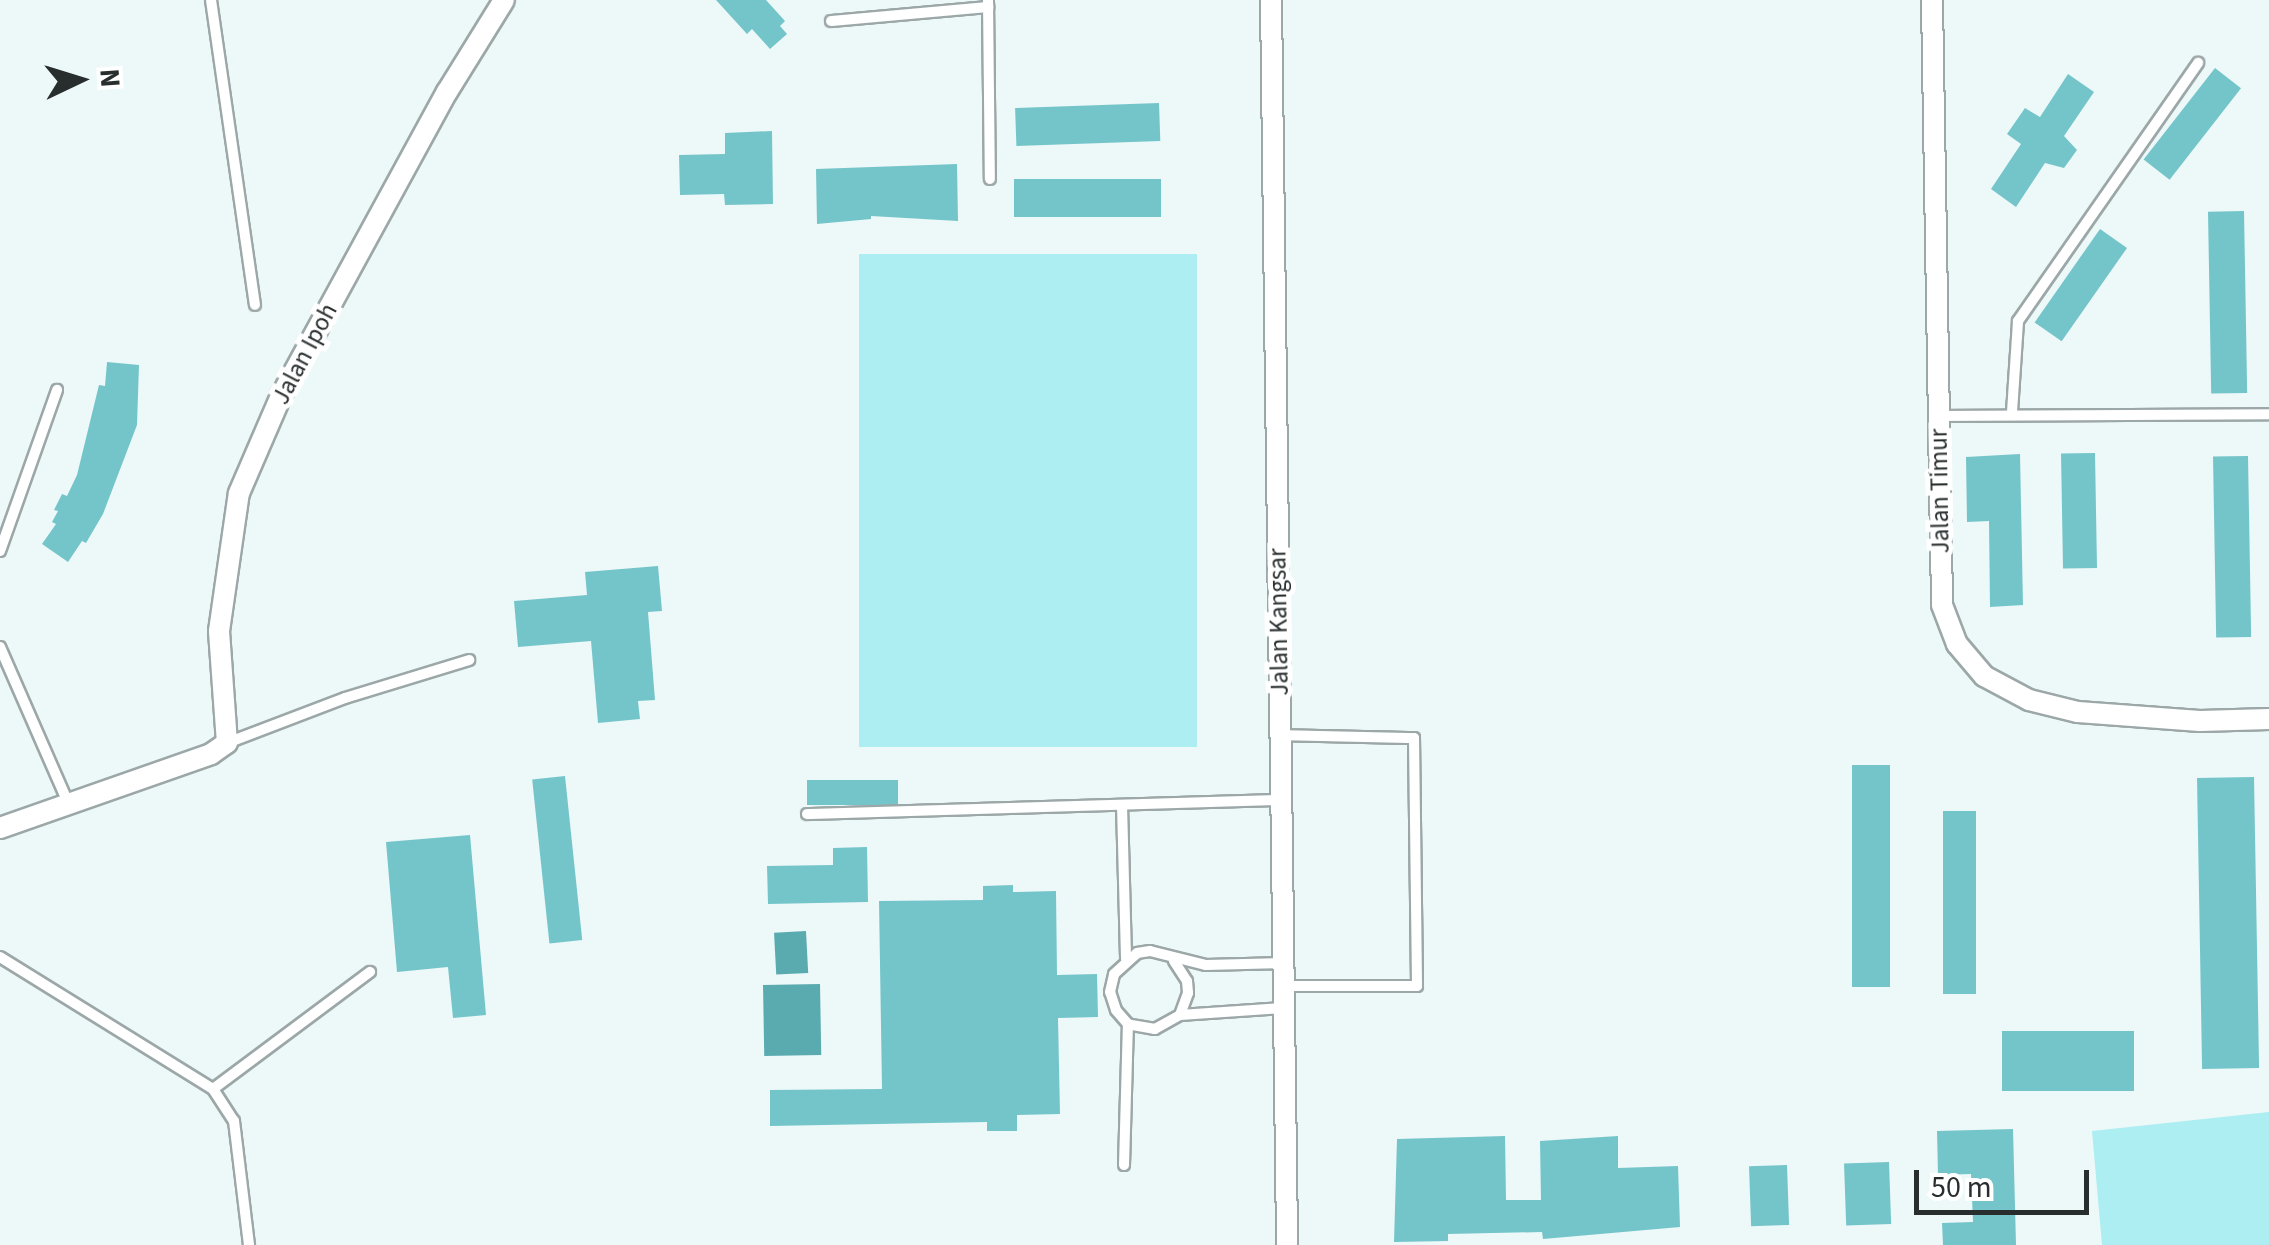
<!DOCTYPE html>
<html>
<head>
<meta charset="utf-8">
<style>
  body { margin:0 }
  #map { position:relative; width:2269px; height:1245px; overflow:hidden; background:#edf8f8; font-family:"Source Sans 3",sans-serif }
  div>[style] { position:absolute }
  .green>* { inset:0; background:#aceef2; transform-origin:0 0 }
  .water>* { inset:0; background:#5aabb0; transform-origin:0 0 }
  .building>* { inset:0; background:#74c5ca; transform-origin:0 0 }
  .roads { filter:drop-shadow(2px 0 #9ca7a8) drop-shadow(-2px 0 #9ca7a8) drop-shadow(0 2px #9ca7a8) drop-shadow(0 -2px #9ca7a8) }
  .service>* { height:10px; margin:-5px; padding:0 5px; transform-origin:5px; border-radius:5px; background:#fff }
  .minor>* { height:20px; margin:-10px; padding:0 10px; transform-origin:10px; border-radius:10px; background:#fff }
  span { translate:-50% -50%; white-space:nowrap; text-align:center; line-height:1.15; -webkit-text-stroke:10px #fff; paint-order:stroke }
  .street-label { font-size:25px; color:#282d2d }
  .north { position:absolute; left:30px; top:30px; width:100px; height:100px; -webkit-text-stroke:8px #fff; paint-order:stroke; rotate:86deg; font-size:28px; font-weight:700; line-height:40px; text-align:center; color:#282d2d }
  .north::after { content:''; display:block; margin:auto; width:35px; height:45px; background:#282d2d; clip-path:polygon(50% 0,100% 100%,50% 72%,0 100%) }
  .scale { position:absolute; left:1914px; top:1170px; width:175px; height:45px; box-sizing:border-box; border:5px solid #282d2d; border-top:0; padding-left:12px; font-size:30px; line-height:35px; white-space:nowrap; color:#282d2d; -webkit-text-stroke:8px #fff; paint-order:stroke }
</style>
</head>
<body>
<div id="map">
  <div class="green">
    <div style="left:1197px;top:254px;width:493px;height:338px;rotate:90deg"></div>
    <div style="clip-path:polygon(2269px 1112px,2269px 1245px,2102px 1245px,2092px 1131px)"></div>
  </div>
  <div class="water">
    <div style="left:806px;top:931px;width:42px;height:32px;rotate:87deg"></div>
    <div style="left:820px;top:984px;width:71px;height:57px;rotate:89deg"></div>
  </div>
  <div class="building">
    <div style="clip-path:polygon(716px 0,766px 0,785px 21px,780px 26px,787px 34px,770px 49px,752px 29px,747px 34px)"></div>
    <div style="left:2215px;top:68px;width:33px;height:116px;rotate:38deg"></div>
    <div style="clip-path:polygon(2068px 74px,2094px 92px,2064px 136px,2077px 150px,2064px 168px,2045px 163px,2016px 207px,1991px 189px,2021px 144px,2007px 134px,2025px 108px,2040px 117px)"></div>
    <div style="left:1159px;top:103px;width:38px;height:144px;rotate:88deg"></div>
    <div style="clip-path:polygon(772px 131px,773px 204px,725px 205px,724px 194px,680px 195px,679px 155px,725px 154px,725px 133px)"></div>
    <div style="clip-path:polygon(957px 164px,958px 221px,871px 216px,871px 219px,817px 224px,816px 169px)"></div>
    <div style="left:1161px;top:179px;width:38px;height:147px;rotate:90deg"></div>
    <div style="left:2244px;top:211px;width:182px;height:36px;rotate:89deg"></div>
    <div style="left:2100px;top:229px;width:33px;height:114px;rotate:35deg"></div>
    <div style="clip-path:polygon(107px 362px,139px 365px,137px 425px,103px 514px,86px 543px,82px 541px,68px 562px,42px 544px,56px 524px,52px 522px,58px 511px,54px 510px,62px 494px,67px 496px,77px 475px,99px 385px,105px 386px)"></div>
    <div style="left:2095px;top:453px;width:115px;height:34px;rotate:89deg"></div>
    <div style="clip-path:polygon(2020px 454px,2023px 605px,1990px 607px,1989px 521px,1967px 522px,1966px 457px)"></div>
    <div style="left:2248px;top:456px;width:181px;height:35px;rotate:89deg"></div>
    <div style="clip-path:polygon(658px 566px,662px 611px,648px 612px,655px 700px,638px 701px,640px 719px,598px 723px,591px 641px,518px 647px,514px 601px,587px 595px,585px 572px)"></div>
    <div style="left:1852px;top:765px;width:38px;height:222px"></div>
    <div style="left:565px;top:776px;width:165px;height:33px;rotate:84deg"></div>
    <div style="left:2254px;top:777px;width:291px;height:57px;rotate:89deg"></div>
    <div style="left:807px;top:780px;width:91px;height:25px"></div>
    <div style="left:1943px;top:811px;width:33px;height:183px"></div>
    <div style="clip-path:polygon(470px 835px,486px 1015px,453px 1018px,448px 967px,397px 972px,386px 842px)"></div>
    <div style="clip-path:polygon(867px 847px,868px 902px,768px 904px,767px 866px,833px 865px,833px 848px)"></div>
    <div style="clip-path:polygon(1013px 885px,1013px 892px,1056px 891px,1057px 975px,1097px 974px,1098px 1017px,1058px 1018px,1060px 1114px,1017px 1115px,1017px 1131px,987px 1131px,987px 1122px,770px 1126px,770px 1090px,882px 1089px,879px 901px,983px 900px,983px 886px)"></div>
    <div style="left:2002px;top:1031px;width:132px;height:60px"></div>
    <div style="clip-path:polygon(2013px 1129px,2016px 1245px,1943px 1245px,1942px 1223px,1973px 1222px,1971px 1174px,1938px 1175px,1937px 1131px)"></div>
    <div style="clip-path:polygon(1505px 1136px,1506px 1200px,1541px 1200px,1540px 1141px,1618px 1136px,1618px 1168px,1678px 1166px,1680px 1227px,1543px 1239px,1542px 1232px,1448px 1234px,1448px 1241px,1394px 1242px,1397px 1139px)"></div>
    <div style="left:1889px;top:1162px;width:62px;height:45px;rotate:88deg"></div>
    <div style="left:1787px;top:1165px;width:60px;height:38px;rotate:88deg"></div>
  </div>
  <div class="roads">
    <div class="service">
      <div style="left:211px;top:0;width:308px;rotate:81.8deg"></div>
      <div style="left:988px;top:0;width:179px;rotate:89.4deg"></div>
      <div style="left:831px;top:21px;width:158px;rotate:-5.1deg"></div>
      <div style="left:2012px;top:412px;width:91px;rotate:-86.2deg"></div>
      <div style="left:2018px;top:321px;width:315px;rotate:-55.1deg"></div>
      <div style="left:1939px;top:416px;width:330px;rotate:-0.3deg"></div>
      <div style="left:0;top:551px;width:171px;rotate:-70.5deg"></div>
      <div style="left:0;top:647px;width:172px;rotate:66.4deg"></div>
      <div style="left:1281px;top:735px;width:133px;rotate:1.3deg"></div>
      <div style="left:1414px;top:738px;width:248px;rotate:89.3deg"></div>
      <div style="left:1417px;top:986px;width:133px;rotate:180deg"></div>
      <div style="left:227px;top:743px;width:126px;rotate:-20.9deg"></div>
      <div style="left:345px;top:698px;width:130px;rotate:-17deg"></div>
      <div style="left:1122px;top:805px;width:154px;rotate:88.5deg"></div>
      <div style="left:807px;top:814px;width:473px;rotate:-1.7deg"></div>
      <div style="left:0;top:957px;width:251px;rotate:31.8deg"></div>
      <div style="left:213px;top:1089px;width:38px;rotate:57deg"></div>
      <div style="left:234px;top:1121px;width:125px;rotate:83.1deg"></div>
      <div style="left:1174px;top:961px;width:24px;rotate:57deg"></div>
      <div style="left:1187px;top:981px;width:12px;rotate:85deg"></div>
      <div style="left:1188px;top:993px;width:23px;rotate:110deg"></div>
      <div style="left:1180px;top:1015px;width:29px;rotate:151deg"></div>
      <div style="left:1155px;top:1029px;width:27px;rotate:-170deg"></div>
      <div style="left:1128px;top:1024px;width:18px;rotate:-131deg"></div>
      <div style="left:1116px;top:1010px;width:19px;rotate:-108deg"></div>
      <div style="left:1110px;top:992px;width:18px;rotate:-77deg"></div>
      <div style="left:1114px;top:974px;width:31px;rotate:-42deg"></div>
      <div style="left:1137px;top:953px;width:13px;rotate:-9deg"></div>
      <div style="left:1150px;top:951px;width:58px;rotate:14deg"></div>
      <div style="left:1206px;top:965px;width:78px;rotate:-1.5deg"></div>
      <div style="left:1180px;top:1015px;width:103px;rotate:-3.9deg"></div>
      <div style="left:213px;top:1089px;width:196px;rotate:-36.7deg"></div>
      <div style="left:1124px;top:1165px;width:141px;rotate:-88.4deg"></div>
    </div>
    <div class="minor">
      <div style="left:1271px;top:0;width:1245px;rotate:89.26deg"></div>
      <div style="left:1932px;top:0;width:605px;rotate:89.05deg"></div>
      <div style="left:1942px;top:605px;width:42px;rotate:69deg"></div>
      <div style="left:1957px;top:644px;width:42px;rotate:49.8deg"></div>
      <div style="left:1984px;top:676px;width:51px;rotate:28.1deg"></div>
      <div style="left:2029px;top:700px;width:50px;rotate:13.8deg"></div>
      <div style="left:2078px;top:712px;width:122px;rotate:4.2deg"></div>
      <div style="left:2200px;top:721px;width:69px;rotate:-1.7deg"></div>
      <div style="left:0;top:828px;width:224px;rotate:-19.3deg"></div>
      <div style="left:211px;top:754px;width:19px;rotate:-35deg"></div>
      <div style="left:227px;top:743px;width:112px;rotate:-94.1deg"></div>
      <div style="left:219px;top:631px;width:139px;rotate:-81.8deg"></div>
      <div style="left:239px;top:493px;width:106px;rotate:-66.6deg"></div>
      <div style="left:281px;top:396px;width:346px;rotate:-61.4deg"></div>
      <div style="left:447px;top:92px;width:108px;rotate:-58.2deg"></div>
    </div>
  </div>
  <div class="street-label">
    <span style="left:305px;top:354px;rotate:-62deg">Jalan Ipoh</span>
    <span style="left:1940px;top:491px;rotate:-91deg">Jalan Timur</span>
    <span style="left:1279px;top:622px;rotate:-91deg">Jalan Kangsar</span>
  </div>
  <div class="north">N</div>
  <div class="scale">50 m</div>
</div>
</body>
</html>
